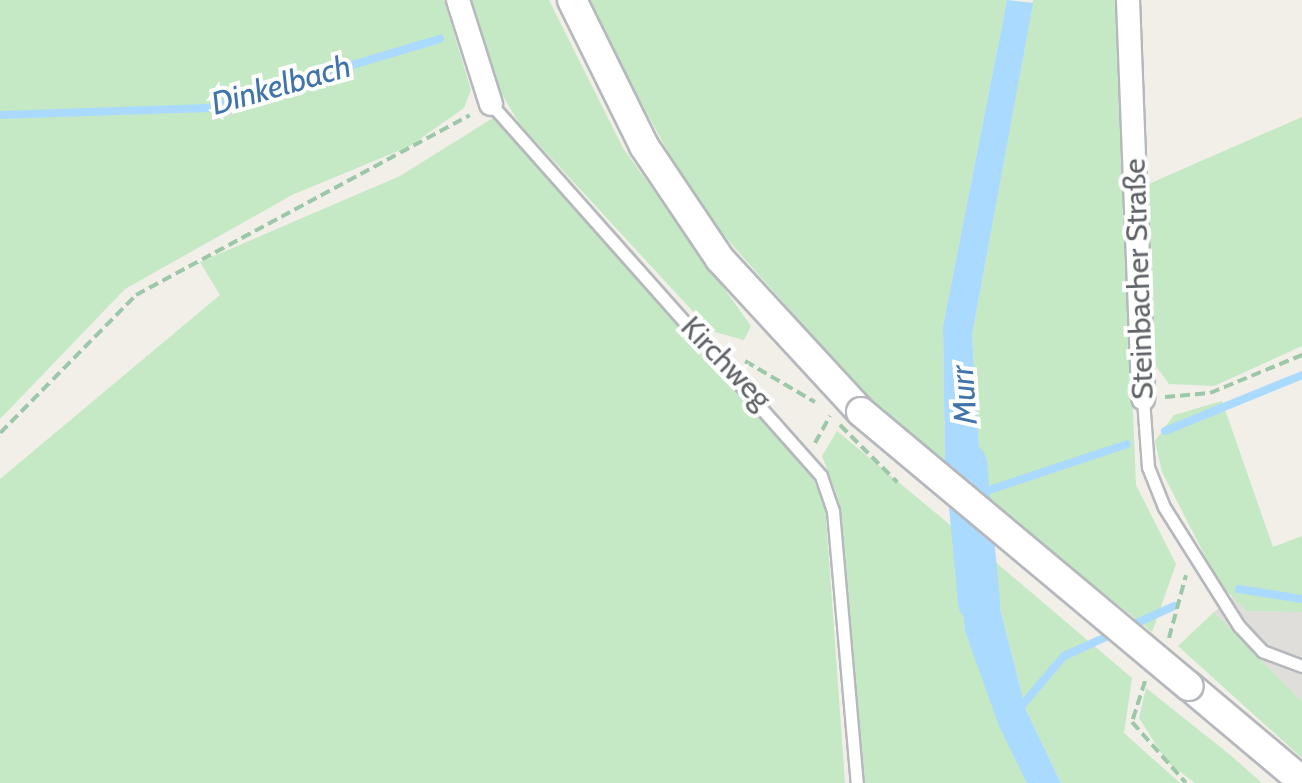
<!DOCTYPE html>
<html>
<head>
<meta charset="utf-8">
<style>
  body { margin:0 }
  #map { position:relative; width:1302px; height:783px; overflow:hidden; background:#f1efe8; font-family:Cabin,sans-serif }
  div>[style] { position:absolute }
  .industrial>* { inset:0; background:#e0deda }
  .green>* { inset:0; background:#c5e8c5 }
  .water>* { inset:0; background:#aadaff }
  .stream>* { height:8px; margin:-4px; padding:0 4px; transform-origin:4px; border-radius:4px; background:#aadaff }
  .river>* { height:42px; margin:-21px; padding:0 21px; transform-origin:21px; border-radius:21px; background:#aadaff }
  .path>* { height:4px; margin-top:-2px; transform-origin:0; background:repeating-linear-gradient(90deg,#9cc7a9 0 10px,transparent 0 15px) }
  .roads { filter:drop-shadow(2px 0 #b5b8bc) drop-shadow(-2px 0 #b5b8bc) drop-shadow(0 2px #b5b8bc) drop-shadow(0 -2px #b5b8bc) }
  .service>* { height:11px; margin:-5.5px; padding:0 5.5px; transform-origin:5.5px; border-radius:5.5px; background:#fff }
  .minor>* { height:22px; margin:-11px; padding:0 11px; transform-origin:11px; border-radius:11px; background:#fff }
  .tertiary>* { height:28px; margin:-14px; padding:0 14px; transform-origin:14px; border-radius:14px; background:#fff }
  .bridges { filter:drop-shadow(2px 0 #b5b8bc) drop-shadow(-2px 0 #b5b8bc) drop-shadow(0 2px #b5b8bc) drop-shadow(0 -2px #b5b8bc) }
  .tertiary-bridge>* { height:28px; margin:-14px; padding:0 14px; transform-origin:14px; border-radius:14px; background:#fff }
  span { translate:-50% -50%; white-space:nowrap; text-align:center; line-height:1.15; -webkit-text-stroke:8px #fff; paint-order:stroke }
  .street-label { font-size:30px; color:#5f6368 }
  .water-label { font-size:32px; color:#4174aa; font-style:italic }
</style>
</head>
<body>
<div id="map">
  <div class="industrial">
    <div style="clip-path:polygon(1233px 597px,1246px 611px,1302px 612px,1302px 702px,1214px 612px)"></div>
  </div>
  <div class="green">
    <div style="clip-path:polygon(0 0,444px 0,471px 90px,464px 108px,410px 146px,292px 195px,125px 289px,0 419px)"></div>
    <div style="clip-path:polygon(465px 0,549px 0,623px 148px,751px 326px,744px 340px,711px 331px,519px 123px,484px 64px)"></div>
    <div style="clip-path:polygon(585px 0,1007px 0,943px 326px,945px 464px,882px 414px,697px 205px)"></div>
    <div style="clip-path:polygon(1033px 0,1116px 0,1136px 485px,1176px 564px,1152px 632px,982px 495px,972px 335px)"></div>
    <div style="clip-path:polygon(1302px 117px,1302px 346px,1214px 386px,1169px 384px,1148px 355px,1144px 186px)"></div>
    <div style="clip-path:polygon(493px 118px,803px 460px,825px 503px,845px 783px,0 783px,0 479px,220px 295px,200px 262px,400px 176px)"></div>
    <div style="clip-path:polygon(1222px 401px,1273px 547px,1302px 536px,1302px 612px,1246px 611px,1219px 583px,1162px 472px,1155px 441px,1174px 415px)"></div>
    <div style="clip-path:polygon(837px 431px,955px 529px,965px 631px,1027px 783px,864px 783px,839px 501px,822px 456px)"></div>
    <div style="clip-path:polygon(986px 554px,1132px 678px,1124px 733px,1180px 783px,1061px 783px,1026px 710px)"></div>
    <div style="clip-path:polygon(1214px 612px,1302px 702px,1302px 758px,1178px 646px)"></div>
    <div style="clip-path:polygon(1146px 688px,1229px 754px,1262px 783px,1195px 783px,1167px 762px,1139px 718px)"></div>
  </div>
  <div class="water">
    <div style="clip-path:polygon(1007px 0,1033px 3px,972px 335px,982px 495px,945px 464px,943px 326px)"></div>
    <div style="clip-path:polygon(955px 529px,986px 554px,1026px 710px,1061px 783px,1027px 783px,999px 726px,965px 631px)"></div>
  </div>
  <div class="stream">
    <div style="left:0;top:115px;width:208px;rotate:-1.9deg"></div>
    <div style="left:208px;top:108px;width:242px;rotate:-16.6deg"></div>
    <div style="left:1165px;top:431px;width:148px;rotate:-22.2deg"></div>
    <div style="left:974px;top:495px;width:161px;rotate:-18.4deg"></div>
    <div style="left:1239px;top:589px;width:64px;rotate:9deg"></div>
    <div style="left:1128px;top:627px;width:51px;rotate:-24.5deg"></div>
    <div style="left:1019px;top:709px;width:70px;rotate:-49.7deg"></div>
    <div style="left:1064px;top:656px;width:56px;rotate:-24.3deg"></div>
  </div>
  <div class="river">
    <div style="left:966px;top:464px;width:139px;rotate:84.6deg"></div>
  </div>
  <div class="path">
    <div style="left:745px;top:361px;width:81px;rotate:30.4deg"></div>
    <div style="left:1165px;top:397px;width:45px;rotate:-5.1deg"></div>
    <div style="left:1210px;top:393px;width:100px;rotate:-22.4deg"></div>
    <div style="left:840px;top:425px;width:81px;rotate:45deg"></div>
    <div style="left:0;top:433px;width:194px;rotate:-45.4deg"></div>
    <div style="left:136px;top:295px;width:379px;rotate:-28.3deg"></div>
    <div style="left:815px;top:443px;width:31px;rotate:-61deg"></div>
    <div style="left:1169px;top:638px;width:65px;rotate:-74.9deg"></div>
    <div style="left:1145px;top:681px;width:43px;rotate:107.6deg"></div>
    <div style="left:1132px;top:722px;width:81px;rotate:48.5deg"></div>
  </div>
  <div class="roads">
    <div class="service">
      <div style="left:491px;top:104px;width:497px;rotate:48.4deg"></div>
      <div style="left:821px;top:476px;width:37px;rotate:71deg"></div>
      <div style="left:833px;top:511px;width:273px;rotate:85deg"></div>
      <div style="left:1143px;top:399px;width:68px;rotate:85.8deg"></div>
      <div style="left:1148px;top:467px;width:43px;rotate:68.2deg"></div>
      <div style="left:1164px;top:507px;width:141px;rotate:57.8deg"></div>
      <div style="left:1239px;top:626px;width:34px;rotate:47deg"></div>
      <div style="left:1262px;top:651px;width:43px;rotate:20.6deg"></div>
    </div>
    <div class="minor">
      <div style="left:458px;top:0;width:109px;rotate:72.4deg"></div>
      <div style="left:1128px;top:0;width:399px;rotate:87.8deg"></div>
    </div>
    <div class="tertiary">
      <div style="left:572px;top:0;width:163px;rotate:63.7deg"></div>
      <div style="left:644px;top:146px;width:136px;rotate:56.1deg"></div>
      <div style="left:720px;top:259px;width:208px;rotate:47.3deg"></div>
      <div style="left:1189px;top:686px;width:148px;rotate:40.1deg"></div>
    </div>
  </div>
  <div class="bridges">
    <div class="tertiary-bridge">
      <div style="left:861px;top:412px;width:427px;rotate:39.9deg"></div>
    </div>
  </div>
  <div class="street-label">
    <span style="left:1139px;top:279px;rotate:-92deg">Steinbacher Straße</span>
    <span style="left:726px;top:363px;rotate:46deg">Kirchweg</span>
  </div>
  <div class="water-label">
    <span style="left:281px;top:85px;rotate:-16deg">Dinkelbach</span>
    <span style="left:964px;top:395px;rotate:-94deg">Murr</span>
  </div>
</div>
</body>
</html>
